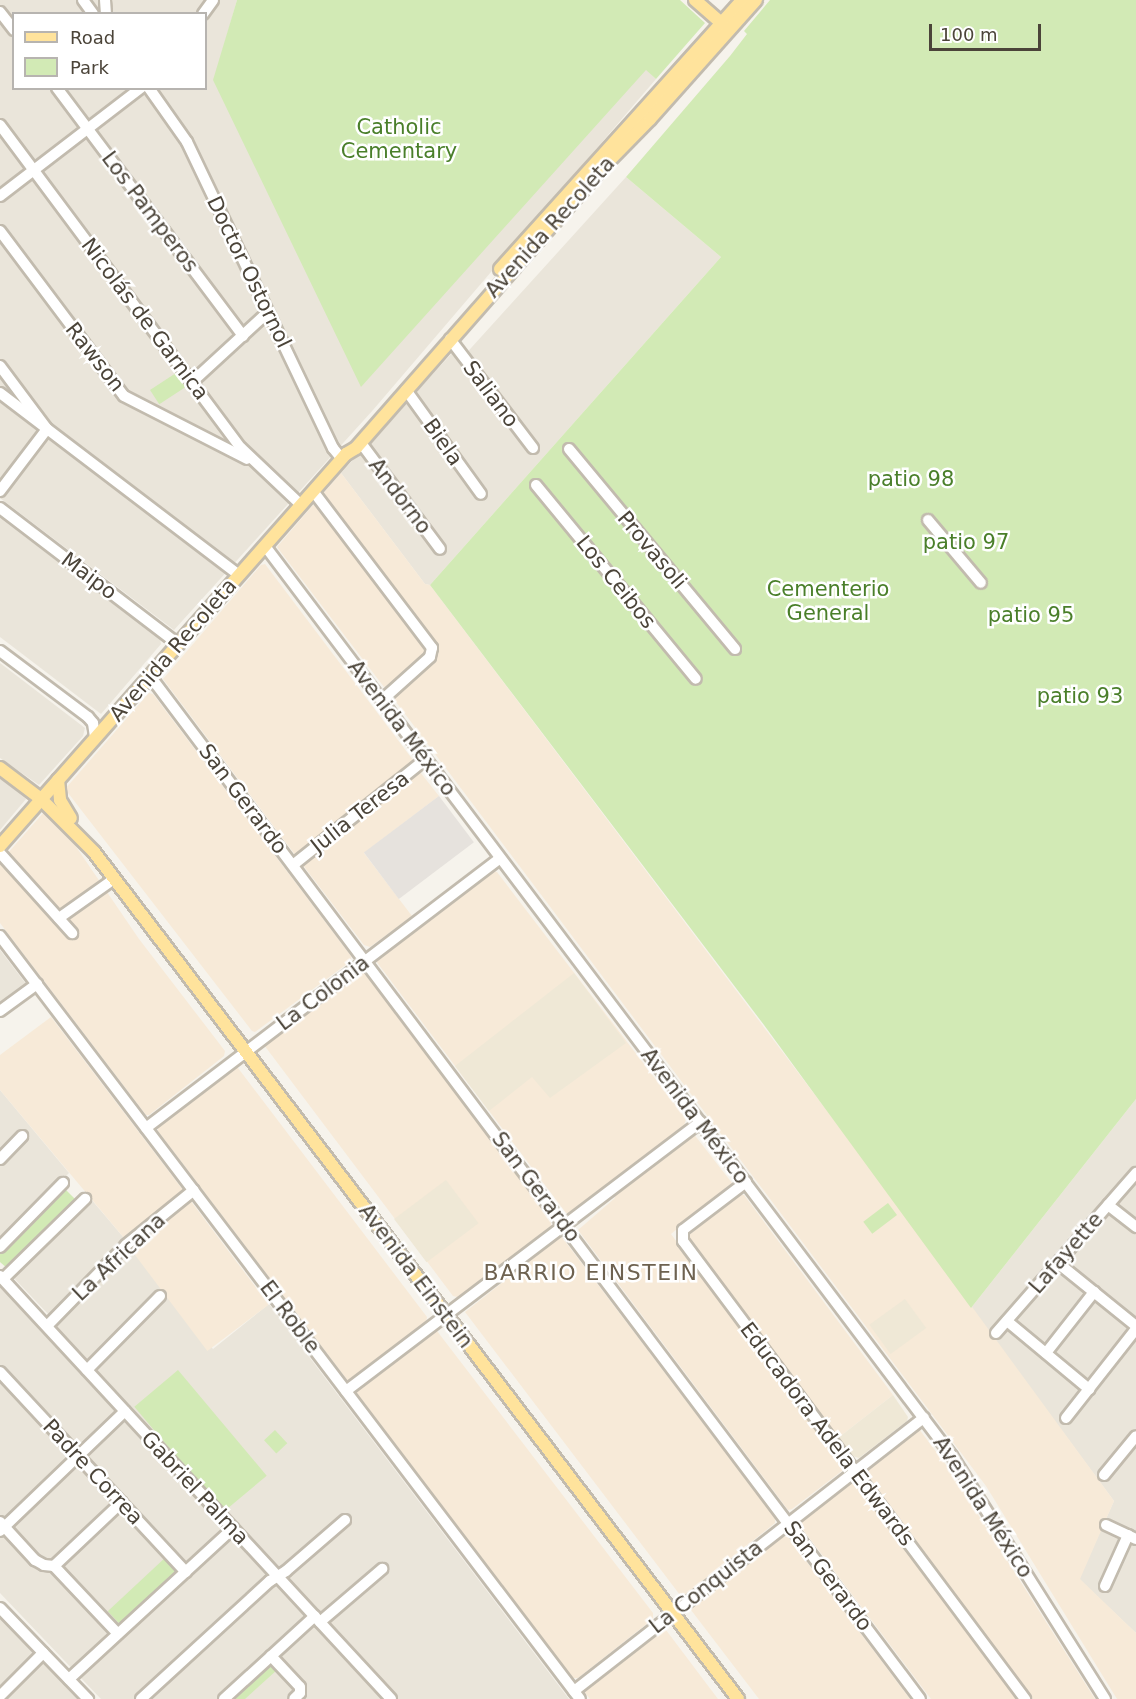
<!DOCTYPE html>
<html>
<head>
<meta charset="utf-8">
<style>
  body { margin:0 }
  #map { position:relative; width:1136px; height:1699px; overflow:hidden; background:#f6f3ec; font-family:"DejaVu Sans",sans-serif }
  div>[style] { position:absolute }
  .residential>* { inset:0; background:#eae5da }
  .commercial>* { inset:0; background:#f7ead8; transform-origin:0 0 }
  .industrial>* { inset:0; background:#e6e2dd; transform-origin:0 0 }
  .education>* { inset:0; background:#efe8d6; transform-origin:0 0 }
  .green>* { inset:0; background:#d2eab5; transform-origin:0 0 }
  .roads { filter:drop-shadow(2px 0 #c2bbae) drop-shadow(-2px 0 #c2bbae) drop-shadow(0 2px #c2bbae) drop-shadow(0 -2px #c2bbae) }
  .minor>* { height:10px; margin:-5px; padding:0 5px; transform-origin:5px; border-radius:5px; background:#fff }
  .major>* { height:12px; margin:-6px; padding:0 6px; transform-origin:6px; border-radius:6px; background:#ffe39c }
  span { translate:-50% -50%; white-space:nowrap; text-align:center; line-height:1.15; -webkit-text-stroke:5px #fff; paint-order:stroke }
  .park-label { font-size:21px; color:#4a7f2a }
  .street-label { font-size:21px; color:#4b4439 }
  .neighbourhood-label { font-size:22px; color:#6e6250; letter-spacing:1.5px }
  .legend { position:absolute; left:12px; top:12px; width:195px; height:78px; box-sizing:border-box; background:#fff; border:2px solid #b7b4b0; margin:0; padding:8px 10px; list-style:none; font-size:18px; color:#4b4439 }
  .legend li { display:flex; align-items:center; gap:12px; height:30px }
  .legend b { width:30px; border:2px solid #b7b4b0 }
  .scale { position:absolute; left:929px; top:24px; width:112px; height:27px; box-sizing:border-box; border:3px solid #4b4439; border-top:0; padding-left:8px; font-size:18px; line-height:21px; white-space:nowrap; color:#4b4439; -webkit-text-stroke:4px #fff; paint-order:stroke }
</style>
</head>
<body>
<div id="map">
  <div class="residential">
    <div style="clip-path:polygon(evenodd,0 0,237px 0,214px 80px,232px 116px,647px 70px,656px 79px,373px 410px,174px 630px,0 498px,0 0,14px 14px,206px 14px,206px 88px,14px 88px,14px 14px)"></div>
    <div style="clip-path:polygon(626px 177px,721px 257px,430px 585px,425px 584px,341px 473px,455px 350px,462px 358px)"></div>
    <div style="clip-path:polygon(0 518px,160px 639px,161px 644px,101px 714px,0 637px)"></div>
    <div style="clip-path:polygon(0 663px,85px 728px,83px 736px,39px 785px,0 758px)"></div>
    <div style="clip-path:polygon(0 778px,26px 799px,0 830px)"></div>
    <div style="clip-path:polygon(0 950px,33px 993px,0 1018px)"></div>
    <div style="clip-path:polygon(0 1090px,69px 1173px,0 1243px)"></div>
    <div style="clip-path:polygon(1136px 1099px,1136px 1633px,1079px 1579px,1114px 1501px,971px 1308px)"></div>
    <div style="clip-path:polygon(90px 1198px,124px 1238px,111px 1251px,112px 1254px,49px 1315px,12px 1276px)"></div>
    <div style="clip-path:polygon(130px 1248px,213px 1349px,269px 1304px,569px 1699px,101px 1699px,0 1593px,0 1285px,44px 1332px)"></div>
    <div style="clip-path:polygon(0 1617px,78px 1699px,0 1699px)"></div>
  </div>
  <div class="commercial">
    <div style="clip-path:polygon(341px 473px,425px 584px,430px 585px,880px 1181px,1114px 1501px,1080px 1579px,1136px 1633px,1136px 1699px,1117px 1699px,986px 1486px,393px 698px,436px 656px,438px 649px,321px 496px)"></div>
    <div style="clip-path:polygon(313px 505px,318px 506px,425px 648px,425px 652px,388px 686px,384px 687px,277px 547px)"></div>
    <div style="clip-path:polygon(265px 564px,413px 760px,413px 764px,296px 856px,163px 679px,261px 565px)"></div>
    <div style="clip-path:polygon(149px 693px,153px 694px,351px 956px,351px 961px,255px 1032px,252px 1031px,65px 789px)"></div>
    <div style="clip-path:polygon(417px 772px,420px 772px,439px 796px,364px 853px,412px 916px,370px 947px,364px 945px,302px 864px)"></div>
    <div style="clip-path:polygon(45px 811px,66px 832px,139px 939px,225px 1051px,224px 1056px,149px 1115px,146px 1115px,0 923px,0 862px)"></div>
    <div style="clip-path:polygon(491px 870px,497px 872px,686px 1119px,684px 1126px,571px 1213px,566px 1213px,376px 961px,376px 957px)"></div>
    <div style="clip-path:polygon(361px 972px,365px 973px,551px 1221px,551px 1227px,461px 1298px,453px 1296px,264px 1045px)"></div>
    <div style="clip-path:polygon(51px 1017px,183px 1190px,124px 1238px,0 1090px,0 1055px)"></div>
    <div style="clip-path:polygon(234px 1068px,238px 1068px,427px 1317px,426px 1323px,352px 1381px,348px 1381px,158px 1131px,158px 1127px)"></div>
    <div style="clip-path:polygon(693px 1133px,732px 1183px,671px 1234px,843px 1467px,842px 1471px,792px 1509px,788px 1510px,578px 1230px,615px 1198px,613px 1194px)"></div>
    <div style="clip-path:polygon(738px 1195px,744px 1195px,893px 1395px,838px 1438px,688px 1236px)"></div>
    <div style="left:190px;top:1200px;width:131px;height:77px;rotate:53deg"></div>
    <div style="clip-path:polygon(561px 1236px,775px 1518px,775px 1523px,685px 1595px,680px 1595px,465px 1312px)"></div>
    <div style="clip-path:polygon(434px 1331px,437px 1331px,653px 1613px,653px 1619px,578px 1678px,573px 1678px,356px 1392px)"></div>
    <div style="clip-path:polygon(915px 1429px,919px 1429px,949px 1469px,1095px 1699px,1033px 1699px,864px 1470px)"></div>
    <div style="clip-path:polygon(852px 1478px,1016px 1699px,931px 1699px,798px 1523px,800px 1519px)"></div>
    <div style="clip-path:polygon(781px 1536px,788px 1537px,910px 1699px,759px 1699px,691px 1610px,692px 1603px)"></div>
    <div style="clip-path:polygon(663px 1626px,718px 1699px,590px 1699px,583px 1690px)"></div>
  </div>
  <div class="industrial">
    <div style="left:439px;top:796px;width:58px;height:94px;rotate:53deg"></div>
  </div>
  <div class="education">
    <div style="clip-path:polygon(574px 973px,626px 1043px,550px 1098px,532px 1077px,489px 1111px,455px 1066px)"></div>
    <div style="left:446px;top:1180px;width:54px;height:65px;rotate:53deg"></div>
    <div style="left:905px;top:1299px;width:36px;height:44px;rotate:54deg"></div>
    <div style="clip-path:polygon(893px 1395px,908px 1417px,907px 1421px,859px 1458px,852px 1456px,838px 1438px)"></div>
  </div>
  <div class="green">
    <div style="clip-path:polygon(237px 0,680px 0,705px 23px,656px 79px,646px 70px,361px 387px,213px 80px)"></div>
    <div style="clip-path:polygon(770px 0,1136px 0,1136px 1099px,971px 1308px,764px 1025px,430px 585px,721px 257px,626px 177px,730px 56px,747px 34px,744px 31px)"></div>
    <div style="left:176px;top:373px;width:17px;height:31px;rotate:57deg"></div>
    <div style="clip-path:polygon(62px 1186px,77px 1201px,8px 1269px,0 1262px,0 1249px)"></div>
    <div style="left:888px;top:1203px;width:15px;height:31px;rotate:53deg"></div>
    <div style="left:178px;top:1370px;width:138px;height:57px;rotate:50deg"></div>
    <div style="left:275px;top:1430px;width:18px;height:15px;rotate:47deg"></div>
    <div style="left:167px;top:1556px;width:19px;height:81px;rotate:47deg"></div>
    <div style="clip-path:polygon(270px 1662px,277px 1670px,245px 1699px,229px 1699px)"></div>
  </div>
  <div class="roads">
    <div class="minor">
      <div style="left:83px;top:0;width:17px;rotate:54deg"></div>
      <div style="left:105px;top:0;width:14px;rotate:86deg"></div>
      <div style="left:0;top:12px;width:23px;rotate:52deg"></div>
      <div style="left:203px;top:14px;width:17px;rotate:-54deg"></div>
      <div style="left:57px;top:88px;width:310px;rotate:53.1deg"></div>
      <div style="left:149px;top:88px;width:66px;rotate:54.9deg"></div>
      <div style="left:187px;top:142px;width:339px;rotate:64.5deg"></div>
      <div style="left:333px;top:448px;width:14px;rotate:51deg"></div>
      <div style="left:0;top:125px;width:403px;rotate:53.3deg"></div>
      <div style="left:241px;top:448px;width:83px;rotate:43.5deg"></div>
      <div style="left:0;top:196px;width:178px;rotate:-37.5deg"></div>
      <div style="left:0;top:231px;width:206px;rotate:53.1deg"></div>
      <div style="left:124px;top:396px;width:138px;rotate:27.1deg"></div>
      <div style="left:450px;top:339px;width:137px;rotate:52.7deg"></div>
      <div style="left:0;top:366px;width:79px;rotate:53.3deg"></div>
      <div style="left:47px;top:429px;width:78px;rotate:127.2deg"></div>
      <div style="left:192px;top:382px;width:103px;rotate:-42.6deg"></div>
      <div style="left:406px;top:390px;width:128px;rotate:54.2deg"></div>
      <div style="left:0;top:393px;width:300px;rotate:37.3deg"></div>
      <div style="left:361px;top:443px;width:132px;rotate:53.3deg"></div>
      <div style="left:569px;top:449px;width:260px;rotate:50.3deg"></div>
      <div style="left:536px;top:485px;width:251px;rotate:50.5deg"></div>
      <div style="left:313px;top:491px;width:197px;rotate:52.8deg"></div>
      <div style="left:432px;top:648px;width:9px;rotate:103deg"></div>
      <div style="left:430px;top:657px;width:64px;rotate:138.1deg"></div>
      <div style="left:0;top:508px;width:224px;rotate:37.4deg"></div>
      <div style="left:928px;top:520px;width:82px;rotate:49.9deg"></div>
      <div style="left:265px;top:546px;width:1140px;rotate:52.95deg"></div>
      <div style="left:952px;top:1456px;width:287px;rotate:57.8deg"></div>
      <div style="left:0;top:651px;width:110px;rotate:36.9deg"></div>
      <div style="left:88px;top:717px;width:8px;rotate:50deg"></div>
      <div style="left:93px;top:723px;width:15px;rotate:82deg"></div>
      <div style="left:150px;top:676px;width:1280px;rotate:53.03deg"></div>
      <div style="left:0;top:853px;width:108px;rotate:48deg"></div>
      <div style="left:293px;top:865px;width:170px;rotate:-38.6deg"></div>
      <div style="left:59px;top:918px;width:67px;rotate:-35.3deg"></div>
      <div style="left:0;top:936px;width:958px;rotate:52.76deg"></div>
      <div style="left:0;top:1011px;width:46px;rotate:-36.1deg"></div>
      <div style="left:146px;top:1128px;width:445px;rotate:-37.3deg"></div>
      <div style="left:0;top:1159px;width:32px;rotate:-46deg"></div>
      <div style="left:746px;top:1182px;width:79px;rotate:142.7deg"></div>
      <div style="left:683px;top:1230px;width:11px;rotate:90deg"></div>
      <div style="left:683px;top:1241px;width:572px;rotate:53.25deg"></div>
      <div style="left:1108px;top:1205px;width:36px;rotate:38deg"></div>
      <div style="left:0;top:1247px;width:90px;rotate:-45.5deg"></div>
      <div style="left:1058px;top:1263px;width:100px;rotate:38.9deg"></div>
      <div style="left:0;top:1276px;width:576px;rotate:47.25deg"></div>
      <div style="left:3px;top:1279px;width:115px;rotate:-44.3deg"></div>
      <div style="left:1007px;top:1321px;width:107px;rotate:39.7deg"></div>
      <div style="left:47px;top:1326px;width:113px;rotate:-45.7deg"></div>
      <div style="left:126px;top:1245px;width:87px;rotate:-39deg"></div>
      <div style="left:996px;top:1333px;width:213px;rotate:-48.8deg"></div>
      <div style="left:1046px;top:1353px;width:78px;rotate:-51.8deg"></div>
      <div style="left:87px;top:1370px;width:104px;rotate:-45.4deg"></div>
      <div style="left:0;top:1372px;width:273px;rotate:47.1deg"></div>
      <div style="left:346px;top:1391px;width:445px;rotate:-37.2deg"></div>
      <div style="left:1066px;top:1418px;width:113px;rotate:-51.8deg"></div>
      <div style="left:1104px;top:1475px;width:50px;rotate:-50.6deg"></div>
      <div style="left:0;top:1522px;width:52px;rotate:47.4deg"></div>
      <div style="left:35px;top:1560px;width:10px;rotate:29deg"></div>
      <div style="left:44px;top:1565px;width:10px;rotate:6deg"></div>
      <div style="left:54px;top:1566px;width:93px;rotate:46.7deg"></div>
      <div style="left:1106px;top:1525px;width:33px;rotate:25deg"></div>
      <div style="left:0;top:1531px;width:173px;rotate:-43.8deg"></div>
      <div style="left:54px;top:1566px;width:93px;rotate:-43.3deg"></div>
      <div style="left:1105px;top:1586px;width:56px;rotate:-65.7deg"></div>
      <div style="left:0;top:1608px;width:127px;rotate:46deg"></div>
      <div style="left:320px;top:1622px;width:82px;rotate:-40.5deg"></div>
      <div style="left:271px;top:1656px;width:42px;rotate:46.9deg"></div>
      <div style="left:300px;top:1687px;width:6px;rotate:90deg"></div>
      <div style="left:300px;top:1693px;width:8px;rotate:135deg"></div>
      <div style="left:69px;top:1679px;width:223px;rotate:-42.6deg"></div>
      <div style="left:574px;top:1691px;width:444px;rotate:-38deg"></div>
      <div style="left:0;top:1696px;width:61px;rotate:-45deg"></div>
      <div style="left:141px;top:1699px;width:175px;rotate:-42.5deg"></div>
      <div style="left:270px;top:1581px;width:19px;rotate:-32deg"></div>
      <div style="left:286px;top:1571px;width:78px;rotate:-40.8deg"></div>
      <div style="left:224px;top:1699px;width:123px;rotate:-42.4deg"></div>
    </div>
    <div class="major">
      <div style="left:695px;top:0;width:41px;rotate:41.1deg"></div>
      <div style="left:500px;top:269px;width:362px;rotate:-48deg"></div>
      <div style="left:0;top:768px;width:51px;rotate:37.1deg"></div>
      <div style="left:41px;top:799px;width:75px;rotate:45deg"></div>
      <div style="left:94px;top:852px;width:1064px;rotate:52.75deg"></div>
      <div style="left:58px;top:780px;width:20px;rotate:84deg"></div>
      <div style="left:60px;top:800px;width:21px;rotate:59deg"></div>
      <div style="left:0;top:846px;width:523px;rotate:-48.57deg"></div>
      <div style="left:346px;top:454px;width:12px;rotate:-31deg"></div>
      <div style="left:356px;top:448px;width:370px;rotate:-48.7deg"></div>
      <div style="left:600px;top:170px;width:71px;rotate:-45.6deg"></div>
      <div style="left:650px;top:119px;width:159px;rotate:-48.3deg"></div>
    </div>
  </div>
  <div class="park-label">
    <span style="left:399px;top:139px">Catholic<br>Cementary</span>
    <span style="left:911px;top:479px">patio 98</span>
    <span style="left:966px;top:542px">patio 97</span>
    <span style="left:828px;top:601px">Cementerio<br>General</span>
    <span style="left:1031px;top:615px">patio 95</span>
    <span style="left:1080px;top:696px">patio 93</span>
  </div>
  <div class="street-label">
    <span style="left:150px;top:212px;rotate:53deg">Los Pamperos</span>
    <span style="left:550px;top:227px;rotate:-48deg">Avenida Recoleta</span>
    <span style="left:249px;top:272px;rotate:64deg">Doctor Ostornol</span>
    <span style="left:145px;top:319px;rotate:53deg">Nicolás de Garnica</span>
    <span style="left:95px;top:357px;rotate:52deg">Rawson</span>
    <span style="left:491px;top:394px;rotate:53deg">Saliano</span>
    <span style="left:443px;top:442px;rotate:55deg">Biela</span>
    <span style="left:400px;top:496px;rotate:53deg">Andorno</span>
    <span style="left:652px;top:550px;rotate:50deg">Provasoli</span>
    <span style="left:89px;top:576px;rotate:37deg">Maipo</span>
    <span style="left:616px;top:582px;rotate:51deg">Los Ceibos</span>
    <span style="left:173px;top:650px;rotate:-49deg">Avenida Recoleta</span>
    <span style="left:402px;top:728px;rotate:53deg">Avenida México</span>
    <span style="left:243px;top:799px;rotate:53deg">San Gerardo</span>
    <span style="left:360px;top:812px;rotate:-38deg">Julia Teresa</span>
    <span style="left:323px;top:993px;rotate:-37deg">La Colonia</span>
    <span style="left:695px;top:1116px;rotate:53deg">Avenida México</span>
    <span style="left:536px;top:1187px;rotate:53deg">San Gerardo</span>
    <span style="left:1066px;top:1253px;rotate:-49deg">Lafayette</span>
    <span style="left:119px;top:1257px;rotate:-43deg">La Africana</span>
    <span style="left:416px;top:1276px;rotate:53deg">Avenida Einstein</span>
    <span style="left:290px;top:1317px;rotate:53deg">El Roble</span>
    <span style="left:827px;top:1434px;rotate:53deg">Educadora Adela Edwards</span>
    <span style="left:93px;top:1472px;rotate:47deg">Padre Correa</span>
    <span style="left:195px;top:1488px;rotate:47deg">Gabriel Palma</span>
    <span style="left:983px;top:1507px;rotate:57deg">Avenida México</span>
    <span style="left:828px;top:1576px;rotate:53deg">San Gerardo</span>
    <span style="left:706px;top:1587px;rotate:-38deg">La Conquista</span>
  </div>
  <div class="neighbourhood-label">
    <span style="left:591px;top:1273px">BARRIO EINSTEIN</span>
  </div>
  <ul class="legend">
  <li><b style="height:8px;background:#ffe39c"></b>Road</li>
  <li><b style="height:16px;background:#d2eab5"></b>Park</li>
  </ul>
  <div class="scale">100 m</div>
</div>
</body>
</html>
